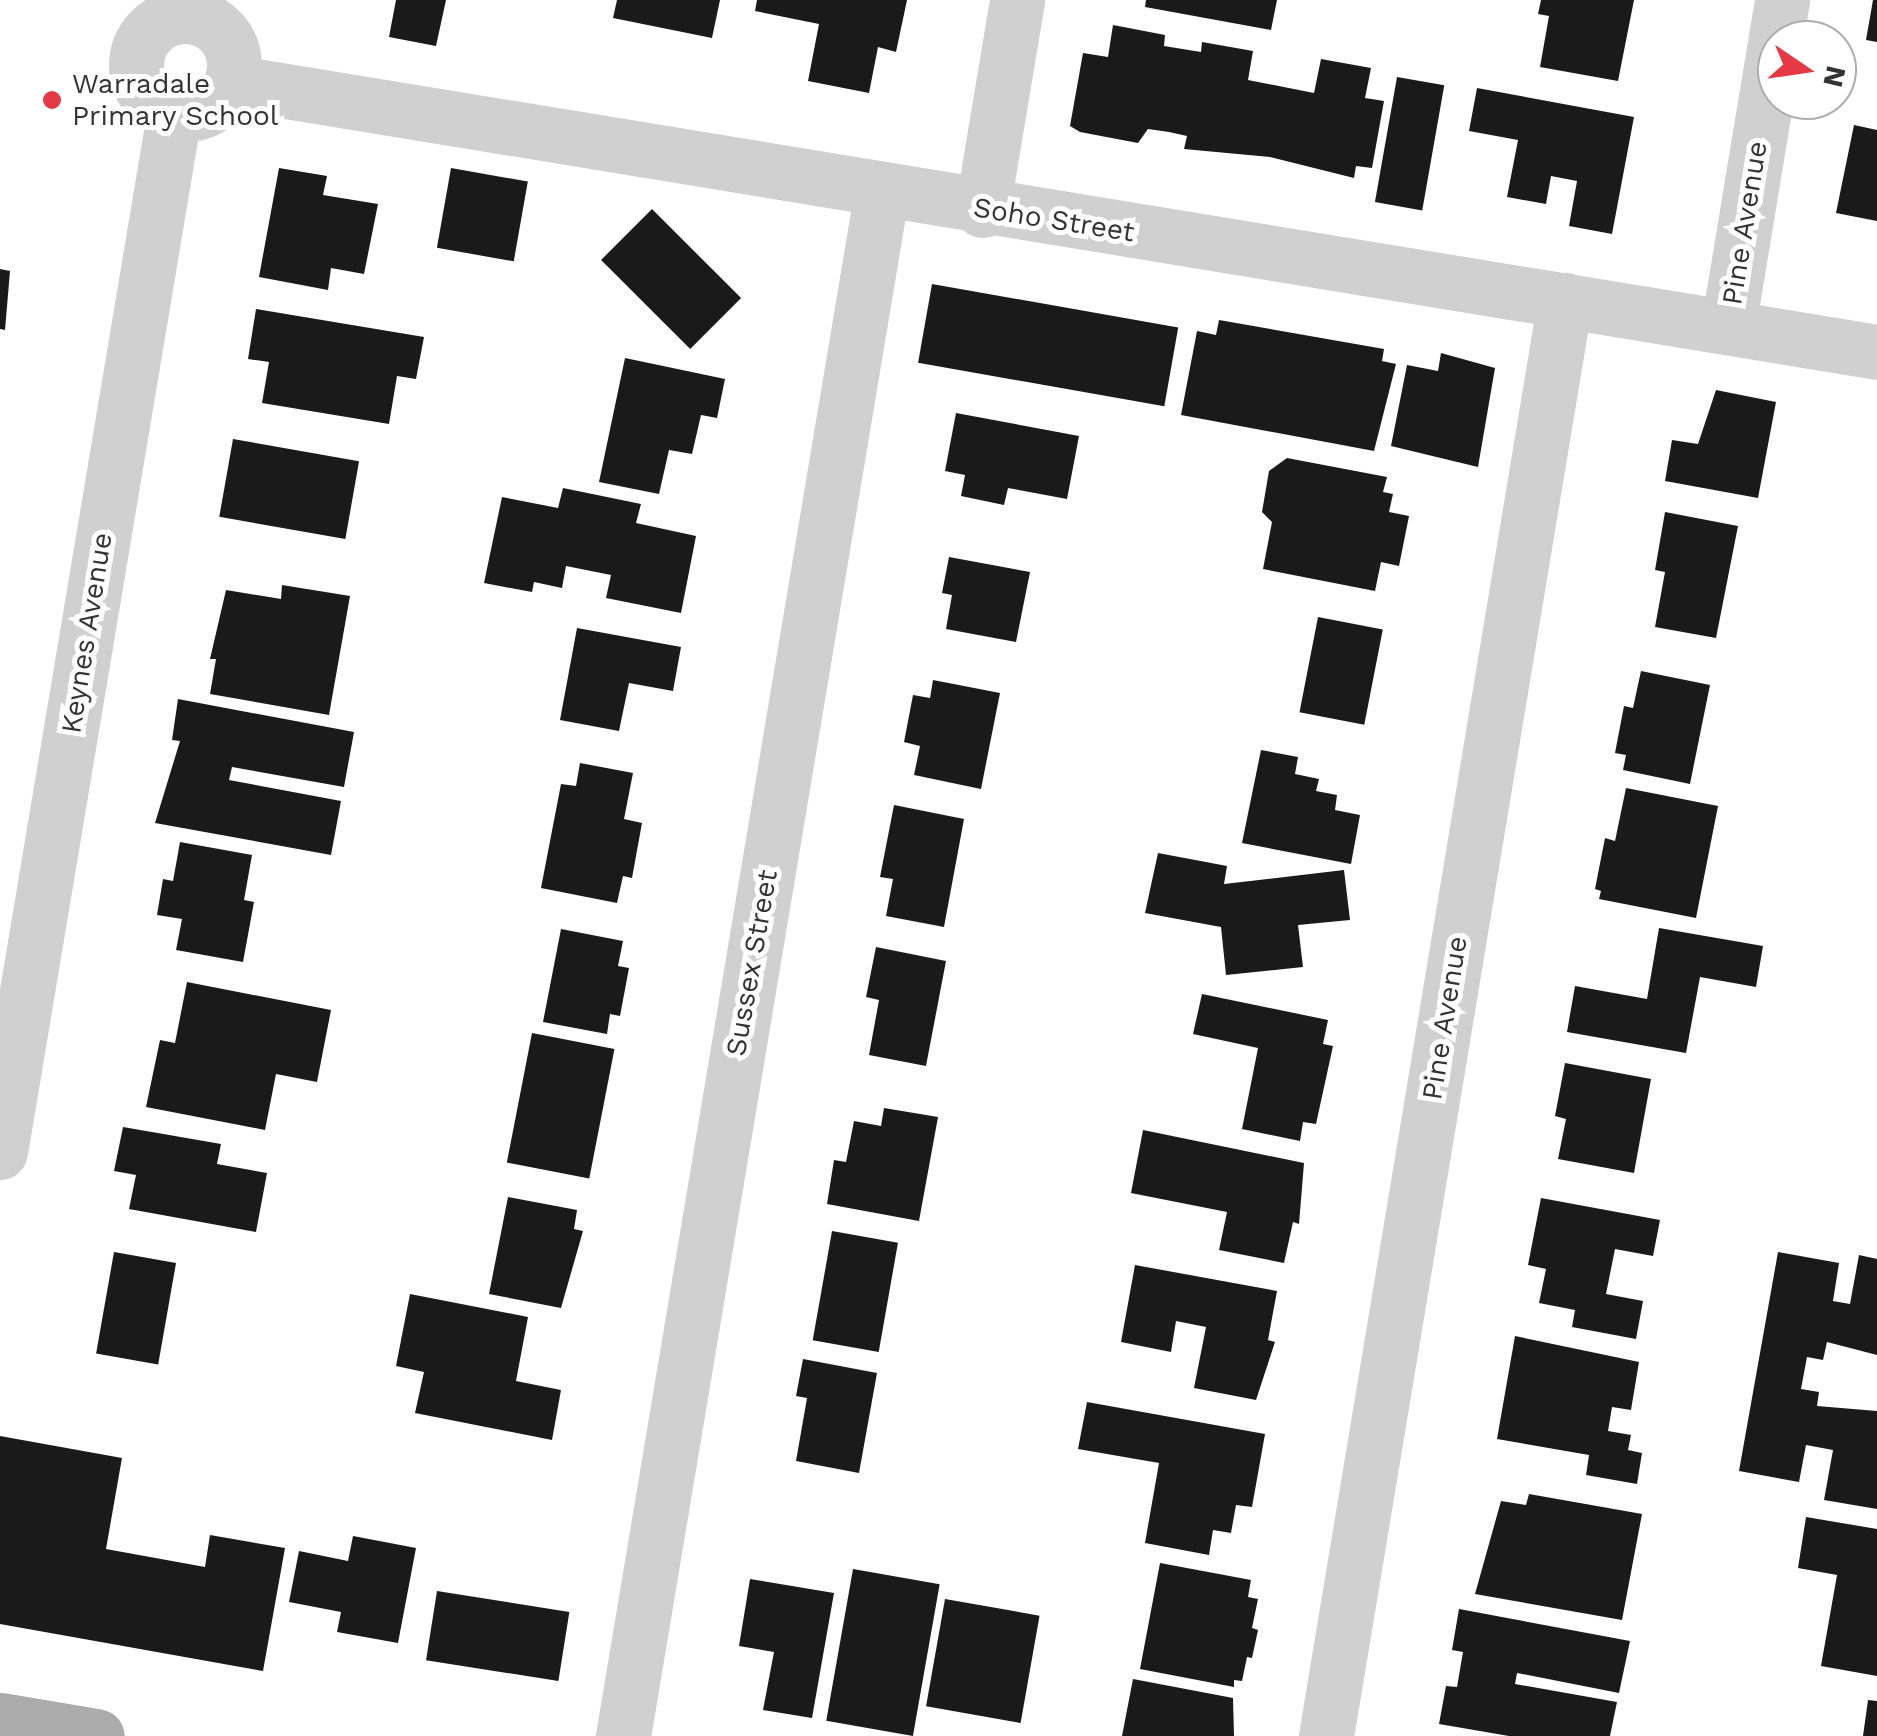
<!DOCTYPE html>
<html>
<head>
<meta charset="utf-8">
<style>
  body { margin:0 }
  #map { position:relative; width:1877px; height:1736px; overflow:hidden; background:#fff; font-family:"Work Sans",sans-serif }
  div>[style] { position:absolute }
  .building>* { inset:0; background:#1a1a1a; transform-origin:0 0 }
  .minor>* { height:55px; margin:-27.5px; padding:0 27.5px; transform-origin:27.5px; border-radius:27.5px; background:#d0d0d0 }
  .minor>.ring { margin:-27.5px; padding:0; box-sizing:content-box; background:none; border:55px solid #d0d0d0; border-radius:50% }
  .major>* { height:55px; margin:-27.5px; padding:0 27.5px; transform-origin:27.5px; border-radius:27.5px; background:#ababab }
  .dots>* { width:28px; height:28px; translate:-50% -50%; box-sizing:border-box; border:5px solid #fff; border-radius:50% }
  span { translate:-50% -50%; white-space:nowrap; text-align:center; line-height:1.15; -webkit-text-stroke:10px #fff; paint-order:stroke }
  .poi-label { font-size:28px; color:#333 }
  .left { translate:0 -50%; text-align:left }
  .street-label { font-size:28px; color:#333 }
  .north { position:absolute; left:1757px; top:20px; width:100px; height:100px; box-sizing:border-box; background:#fff; border:2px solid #adadad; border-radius:50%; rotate:103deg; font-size:28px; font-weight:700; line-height:40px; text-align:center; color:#333 }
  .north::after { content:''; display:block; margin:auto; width:35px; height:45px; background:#e63946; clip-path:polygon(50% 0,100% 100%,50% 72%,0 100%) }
</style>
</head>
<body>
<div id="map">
  <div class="building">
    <div style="clip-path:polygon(396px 0,446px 0,436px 46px,389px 37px)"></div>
    <div style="clip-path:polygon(617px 0,720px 0,712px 38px,613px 18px)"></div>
    <div style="clip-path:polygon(757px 0,907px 0,896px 52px,878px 47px,869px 93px,808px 81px,819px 24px,755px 11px)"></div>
    <div style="clip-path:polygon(1146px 0,1277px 0,1271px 30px,1145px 7px)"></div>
    <div style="clip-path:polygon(1541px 0,1634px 0,1618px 81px,1540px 67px,1549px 16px,1538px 14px)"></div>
    <div style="clip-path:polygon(1873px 0,1877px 0,1877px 42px,1866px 40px)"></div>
    <div style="clip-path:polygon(1113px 25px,1165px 35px,1164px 46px,1201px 52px,1202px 42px,1253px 51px,1248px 80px,1314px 93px,1321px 59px,1371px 68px,1365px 98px,1384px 101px,1372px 168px,1356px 166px,1354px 178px,1270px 157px,1184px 149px,1187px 136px,1169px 132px,1148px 129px,1138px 143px,1080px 132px,1070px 126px,1083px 53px,1108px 57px)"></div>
    <div style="left:1397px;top:77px;width:48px;height:127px;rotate:10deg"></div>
    <div style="clip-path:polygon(1477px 88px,1634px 117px,1612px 234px,1569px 226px,1577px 181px,1551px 176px,1546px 204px,1507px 197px,1518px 140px,1469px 131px)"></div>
    <div style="clip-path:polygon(1854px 125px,1877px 130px,1877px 221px,1836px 213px)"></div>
    <div style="clip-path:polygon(279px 168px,327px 176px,323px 195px,378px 204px,364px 274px,331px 268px,328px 290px,259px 277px)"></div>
    <div style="left:451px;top:168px;width:78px;height:81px;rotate:10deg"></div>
    <div style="left:652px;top:209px;width:126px;height:72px;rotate:45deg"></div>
    <div style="clip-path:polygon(0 269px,10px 271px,5px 330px,0 329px)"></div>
    <div style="left:932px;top:284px;width:250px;height:80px;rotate:10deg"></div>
    <div style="clip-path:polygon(256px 309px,424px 337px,416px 379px,397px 376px,389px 424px,262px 403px,269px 362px,248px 359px)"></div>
    <div style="clip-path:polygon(1219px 320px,1384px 349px,1382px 361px,1396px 364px,1374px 451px,1181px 415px,1197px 331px,1216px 335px)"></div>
    <div style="clip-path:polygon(1441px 353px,1495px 368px,1478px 467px,1391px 446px,1407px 365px,1438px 371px)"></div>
    <div style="clip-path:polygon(625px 358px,725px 379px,717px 418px,701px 415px,692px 454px,669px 450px,659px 494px,599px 482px)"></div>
    <div style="clip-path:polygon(1716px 390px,1776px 402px,1758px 498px,1665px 481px,1672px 440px,1698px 444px)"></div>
    <div style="clip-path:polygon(956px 413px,1079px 436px,1067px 499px,1008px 488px,1004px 505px,961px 496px,965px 475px,945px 471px)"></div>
    <div style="left:233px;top:439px;width:128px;height:79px;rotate:10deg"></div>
    <div style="clip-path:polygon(1287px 458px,1387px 477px,1383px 492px,1393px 494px,1389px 512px,1409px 516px,1399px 566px,1381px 562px,1375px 591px,1263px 569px,1272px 522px,1262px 512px,1269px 471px)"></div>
    <div style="clip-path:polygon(563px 488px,641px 504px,636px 523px,696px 536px,681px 613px,606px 598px,611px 575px,566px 566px,562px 588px,534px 582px,532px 592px,484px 583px,502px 497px,558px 508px)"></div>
    <div style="clip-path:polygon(1665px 512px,1738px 526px,1716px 638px,1655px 627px,1665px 572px,1655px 570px)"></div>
    <div style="clip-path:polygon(949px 557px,1030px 572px,1016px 642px,946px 629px,952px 595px,942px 593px)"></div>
    <div style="clip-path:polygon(282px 585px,350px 596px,329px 715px,210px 694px,216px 659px,210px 659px,226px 590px,281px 599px)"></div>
    <div style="left:1318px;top:617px;width:66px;height:97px;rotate:11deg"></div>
    <div style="clip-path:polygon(577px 628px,681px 647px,673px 691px,629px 683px,619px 731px,560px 720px)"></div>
    <div style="clip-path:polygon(1641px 671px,1710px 685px,1690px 784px,1623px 770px,1626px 755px,1615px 753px,1624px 706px,1633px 708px)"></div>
    <div style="clip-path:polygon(933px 680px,1000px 693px,981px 789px,914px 775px,920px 746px,904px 742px,913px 695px,930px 698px)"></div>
    <div style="clip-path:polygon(178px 699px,354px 732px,344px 787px,232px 767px,229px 780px,341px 801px,331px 855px,155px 823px,180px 741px,172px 740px)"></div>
    <div style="clip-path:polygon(1261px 750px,1298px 757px,1295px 774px,1319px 779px,1316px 791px,1337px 795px,1335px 810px,1360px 815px,1351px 864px,1242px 843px)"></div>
    <div style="clip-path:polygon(580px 763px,633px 773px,624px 819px,642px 823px,632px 878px,623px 876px,617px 903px,541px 888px,561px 784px,576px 786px)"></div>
    <div style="clip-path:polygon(1626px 788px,1718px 806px,1696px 918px,1599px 899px,1601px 891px,1595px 889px,1605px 838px,1615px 841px)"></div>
    <div style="clip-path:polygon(894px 805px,964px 819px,944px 927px,886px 916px,893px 879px,880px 877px)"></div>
    <div style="clip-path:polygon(180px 842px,252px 855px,244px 900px,254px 902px,243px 962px,176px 950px,182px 919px,157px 915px,163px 879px,173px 881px)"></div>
    <div style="clip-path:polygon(1158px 853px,1227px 866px,1224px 884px,1344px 870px,1350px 920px,1298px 925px,1303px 967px,1226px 975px,1221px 927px,1145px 913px)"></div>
    <div style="clip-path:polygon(1659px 928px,1763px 946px,1756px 987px,1700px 977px,1686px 1053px,1567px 1032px,1575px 986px,1647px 999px)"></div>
    <div style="clip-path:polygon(561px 929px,623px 941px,618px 966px,629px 968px,620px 1016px,610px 1014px,607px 1034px,543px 1022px)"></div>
    <div style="clip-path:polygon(876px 947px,946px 961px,926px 1066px,869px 1055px,879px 1000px,866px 997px)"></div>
    <div style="clip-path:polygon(187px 982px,331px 1010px,317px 1082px,276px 1074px,265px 1130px,146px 1107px,160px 1040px,175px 1043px)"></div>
    <div style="clip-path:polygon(1202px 994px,1328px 1020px,1323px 1044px,1333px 1046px,1316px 1124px,1303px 1122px,1300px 1141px,1242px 1129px,1258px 1048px,1193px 1034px)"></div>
    <div style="left:532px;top:1033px;width:84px;height:132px;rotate:11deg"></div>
    <div style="clip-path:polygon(1565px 1063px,1651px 1079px,1634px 1173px,1558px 1159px,1566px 1119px,1555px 1116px)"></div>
    <div style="clip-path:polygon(884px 1108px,938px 1117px,919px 1221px,827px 1204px,834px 1160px,846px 1162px,854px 1121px,881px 1126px)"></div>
    <div style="clip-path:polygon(123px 1127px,221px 1144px,217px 1164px,267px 1173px,256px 1232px,129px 1209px,136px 1175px,114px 1171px)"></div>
    <div style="clip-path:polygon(1143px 1130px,1304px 1163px,1299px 1224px,1293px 1222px,1284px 1263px,1219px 1250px,1227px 1212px,1131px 1193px)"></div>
    <div style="clip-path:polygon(508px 1197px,577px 1210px,574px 1229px,583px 1231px,561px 1308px,489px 1294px)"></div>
    <div style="clip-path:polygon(1541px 1198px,1660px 1220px,1653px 1256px,1615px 1249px,1606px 1294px,1643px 1301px,1636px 1339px,1572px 1327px,1575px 1310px,1539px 1303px,1546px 1269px,1528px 1265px)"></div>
    <div style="left:832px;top:1231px;width:67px;height:111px;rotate:10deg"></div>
    <div style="left:114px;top:1252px;width:63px;height:103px;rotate:10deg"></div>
    <div style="clip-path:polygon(1778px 1252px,1839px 1263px,1833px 1301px,1850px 1304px,1859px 1255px,1877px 1259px,1877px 1355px,1827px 1342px,1823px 1360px,1807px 1357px,1801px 1389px,1819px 1392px,1817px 1406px,1877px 1411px,1877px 1509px,1824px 1500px,1833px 1450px,1806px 1445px,1799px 1482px,1739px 1471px)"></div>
    <div style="clip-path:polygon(1135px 1265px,1277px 1291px,1268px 1340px,1275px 1342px,1256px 1400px,1194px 1388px,1206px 1327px,1176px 1321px,1171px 1352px,1121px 1342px)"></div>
    <div style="clip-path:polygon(410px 1294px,528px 1317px,516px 1381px,561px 1390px,552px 1440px,415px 1413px,424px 1372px,396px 1366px)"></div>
    <div style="clip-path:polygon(1515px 1336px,1639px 1362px,1631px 1410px,1612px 1407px,1608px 1431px,1631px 1435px,1628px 1450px,1642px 1453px,1637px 1484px,1586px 1475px,1589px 1455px,1497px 1439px)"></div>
    <div style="clip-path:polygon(803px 1359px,877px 1373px,859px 1473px,796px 1461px,807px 1398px,796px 1396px)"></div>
    <div style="clip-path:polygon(1087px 1402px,1265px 1434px,1252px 1507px,1236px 1505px,1231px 1533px,1213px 1530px,1209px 1555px,1145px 1543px,1159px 1463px,1078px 1449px)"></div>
    <div style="clip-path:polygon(0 1436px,122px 1458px,106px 1549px,205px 1567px,210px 1535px,285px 1548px,263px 1671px,0 1624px)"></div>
    <div style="clip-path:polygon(1529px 1494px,1642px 1514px,1622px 1620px,1475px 1594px,1501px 1501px,1526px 1505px)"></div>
    <div style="clip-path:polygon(1806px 1517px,1877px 1529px,1877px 1676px,1821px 1666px,1837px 1575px,1798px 1568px)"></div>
    <div style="clip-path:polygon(353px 1536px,416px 1548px,398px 1643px,337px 1632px,341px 1612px,289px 1602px,299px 1551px,348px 1561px)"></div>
    <div style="clip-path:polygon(1160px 1563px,1251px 1580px,1248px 1597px,1258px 1599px,1252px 1628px,1258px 1630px,1252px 1658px,1247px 1657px,1242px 1681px,1234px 1680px,1234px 1687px,1140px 1669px)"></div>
    <div style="left:853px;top:1569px;width:88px;height:154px;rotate:10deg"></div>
    <div style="clip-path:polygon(750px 1579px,834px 1593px,812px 1718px,763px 1710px,774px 1652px,739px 1646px)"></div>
    <div style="left:437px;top:1591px;width:134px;height:70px;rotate:9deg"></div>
    <div style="left:945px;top:1599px;width:96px;height:109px;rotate:10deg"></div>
    <div style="clip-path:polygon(1459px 1609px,1630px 1641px,1619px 1693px,1517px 1673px,1515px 1684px,1617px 1702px,1610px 1736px,1509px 1736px,1439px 1724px,1446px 1686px,1457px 1687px,1463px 1652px,1452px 1650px)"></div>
    <div style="clip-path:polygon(1133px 1679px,1233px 1698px,1234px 1736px,1122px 1736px)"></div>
    <div style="clip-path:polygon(1868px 1700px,1877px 1701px,1877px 1736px,1863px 1736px)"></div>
  </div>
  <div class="minor">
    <div class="ring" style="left:136px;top:16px;width:43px;height:43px"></div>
    <div style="left:232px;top:82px;width:1667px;rotate:9.32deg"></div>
    <div style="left:982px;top:210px;width:213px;rotate:-80.5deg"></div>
    <div style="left:1728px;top:327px;width:331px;rotate:-80.6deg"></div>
    <div style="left:0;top:1152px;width:1052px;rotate:-80.48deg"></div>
    <div style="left:623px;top:1736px;width:1568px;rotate:-80.49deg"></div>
    <div style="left:1326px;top:1736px;width:1456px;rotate:-80.55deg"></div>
  </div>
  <div class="major">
    <div style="left:0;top:1720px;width:98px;rotate:9.4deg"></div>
  </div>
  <div class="dots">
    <div style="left:52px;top:100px;background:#e63946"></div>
  </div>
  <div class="poi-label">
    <span class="left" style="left:72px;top:100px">Warradale<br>Primary School</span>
  </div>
  <div class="street-label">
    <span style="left:1054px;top:220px;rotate:9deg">Soho Street</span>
    <span style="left:1745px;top:223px;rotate:-81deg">Pine Avenue</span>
    <span style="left:87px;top:633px;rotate:-81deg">Keynes Avenue</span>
    <span style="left:752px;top:963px;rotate:-80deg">Sussex Street</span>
    <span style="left:1445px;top:1018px;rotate:-81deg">Pine Avenue</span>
  </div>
  <div class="north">N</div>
</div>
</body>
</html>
